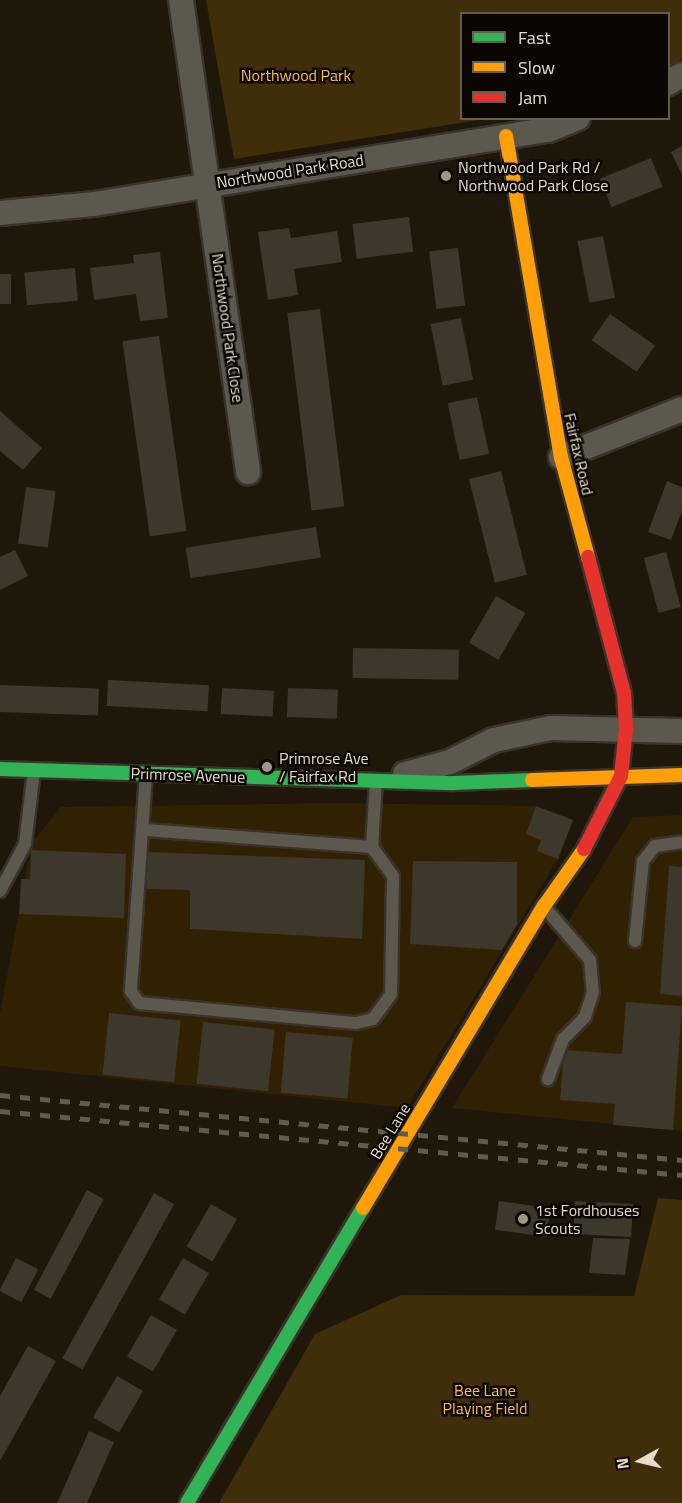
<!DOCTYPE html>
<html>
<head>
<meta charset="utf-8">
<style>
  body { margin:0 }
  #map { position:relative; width:682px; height:1503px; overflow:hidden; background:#1f170a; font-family:"Titillium Web",sans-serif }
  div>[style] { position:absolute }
  .built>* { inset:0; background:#302102 }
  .green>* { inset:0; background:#402d09 }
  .building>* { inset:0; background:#3d372c; transform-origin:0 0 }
  .roads { filter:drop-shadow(2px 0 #3a332b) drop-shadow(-2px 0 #3a332b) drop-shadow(0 2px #3a332b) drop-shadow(0 -2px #3a332b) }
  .lane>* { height:12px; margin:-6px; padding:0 6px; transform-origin:6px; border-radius:6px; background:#5d584e }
  .street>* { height:24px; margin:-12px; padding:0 12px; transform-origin:12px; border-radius:12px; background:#5d584e }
  .fast>* { height:14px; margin:-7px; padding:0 7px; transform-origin:7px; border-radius:7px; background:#30b455 }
  .slow>* { height:14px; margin:-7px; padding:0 7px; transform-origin:7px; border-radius:7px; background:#ff9f0a }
  .jam>* { height:14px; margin:-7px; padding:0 7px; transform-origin:7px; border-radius:7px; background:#e5322d }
  .rail>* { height:4.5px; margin-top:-2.25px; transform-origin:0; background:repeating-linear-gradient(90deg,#605a51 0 10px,transparent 0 20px) }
  .dots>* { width:16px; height:16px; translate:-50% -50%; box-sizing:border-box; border:3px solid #0b0601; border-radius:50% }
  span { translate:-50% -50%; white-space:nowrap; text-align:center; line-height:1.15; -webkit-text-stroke:5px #0b0601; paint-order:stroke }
  .park-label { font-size:16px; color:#fabc4b }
  .poi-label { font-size:16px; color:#e5dccd }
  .left { translate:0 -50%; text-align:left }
  .street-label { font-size:16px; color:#e5dccd }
  .legend { position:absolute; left:460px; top:12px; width:210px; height:108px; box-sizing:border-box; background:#0b0601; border:2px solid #625c53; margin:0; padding:8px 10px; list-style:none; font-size:18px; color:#e5dccd }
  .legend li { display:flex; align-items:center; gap:12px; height:30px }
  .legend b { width:30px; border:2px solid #625c53 }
  .north { position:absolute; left:610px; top:1431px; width:60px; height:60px; -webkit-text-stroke:4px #0b0601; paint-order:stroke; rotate:262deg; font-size:16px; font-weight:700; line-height:24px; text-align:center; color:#e5dccd }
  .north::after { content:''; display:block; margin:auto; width:21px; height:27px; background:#e5dccd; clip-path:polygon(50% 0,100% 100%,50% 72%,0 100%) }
</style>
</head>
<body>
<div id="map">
  <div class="built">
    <div style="clip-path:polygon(333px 803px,536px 806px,573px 820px,558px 859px,407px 1108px,0 1066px,0 1013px,32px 842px,61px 807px)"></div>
    <div style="clip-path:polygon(682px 815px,682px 1131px,452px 1108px,633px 817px)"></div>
  </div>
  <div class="green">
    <div style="clip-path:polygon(206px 0,682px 0,682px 59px,669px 66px,668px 14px,462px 14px,462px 118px,485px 119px,234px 159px)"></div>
    <div style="clip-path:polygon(658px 1198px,682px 1200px,682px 1503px,219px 1503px,315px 1334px,401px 1295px,634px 1296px)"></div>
  </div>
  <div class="building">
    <div style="clip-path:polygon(682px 146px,682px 175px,671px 152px)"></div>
    <div style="left:651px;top:158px;width:31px;height:55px;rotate:68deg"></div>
    <div style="left:409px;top:217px;width:35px;height:57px;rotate:83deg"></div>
    <div style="clip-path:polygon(289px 228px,291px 238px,337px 231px,342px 262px,294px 269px,298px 295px,268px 300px,258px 232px)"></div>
    <div style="left:603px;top:236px;width:63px;height:26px;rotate:79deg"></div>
    <div style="left:458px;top:248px;width:58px;height:29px;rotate:83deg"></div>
    <div style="clip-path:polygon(160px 252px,168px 318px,140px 321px,136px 294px,94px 300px,90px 268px,134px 263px,133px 255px)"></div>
    <div style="left:75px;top:268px;width:33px;height:51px;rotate:85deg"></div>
    <div style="left:0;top:274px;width:11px;height:30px"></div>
    <div style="left:320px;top:309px;width:199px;height:33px;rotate:83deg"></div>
    <div style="left:610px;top:314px;width:55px;height:32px;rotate:35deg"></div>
    <div style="left:461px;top:318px;width:63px;height:31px;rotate:79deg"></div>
    <div style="left:159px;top:336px;width:197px;height:37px;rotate:82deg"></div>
    <div style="left:477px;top:397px;width:58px;height:30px;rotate:78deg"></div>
    <div style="clip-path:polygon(0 411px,42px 448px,23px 470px,0 451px)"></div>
    <div style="left:501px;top:471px;width:107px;height:33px;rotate:76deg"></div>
    <div style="clip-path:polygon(667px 481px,682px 487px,682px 511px,671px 540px,648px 532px)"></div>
    <div style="left:26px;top:487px;width:30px;height:57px;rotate:8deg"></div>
    <div style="left:316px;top:527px;width:31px;height:132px;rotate:81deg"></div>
    <div style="clip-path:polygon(15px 550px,28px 576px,0 590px,0 557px)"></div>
    <div style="left:666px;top:552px;width:57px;height:23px;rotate:75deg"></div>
    <div style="left:496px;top:596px;width:34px;height:54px;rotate:30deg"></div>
    <div style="left:353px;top:648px;width:106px;height:30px;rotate:1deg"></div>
    <div style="left:108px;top:680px;width:101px;height:26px;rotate:3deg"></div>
    <div style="left:0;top:685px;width:99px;height:27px;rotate:2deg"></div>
    <div style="left:222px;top:688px;width:52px;height:26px;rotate:3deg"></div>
    <div style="left:288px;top:688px;width:50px;height:29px;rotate:2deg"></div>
    <div style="clip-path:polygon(536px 806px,573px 820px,558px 859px,537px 851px,541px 840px,526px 834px)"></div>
    <div style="clip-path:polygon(31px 850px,126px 854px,124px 918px,19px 914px,21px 879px,30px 879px)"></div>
    <div style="clip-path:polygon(147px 852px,365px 860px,362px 939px,190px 929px,190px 890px,146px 889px)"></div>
    <div style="clip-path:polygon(413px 861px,517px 862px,517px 924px,502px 950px,410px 944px)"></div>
    <div style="clip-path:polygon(669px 866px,682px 867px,682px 996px,660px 994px)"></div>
    <div style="clip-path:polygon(626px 1002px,682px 1006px,673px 1130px,613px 1125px,615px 1104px,560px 1100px,564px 1050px,622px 1054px)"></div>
    <div style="left:109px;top:1013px;width:72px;height:62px;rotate:6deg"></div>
    <div style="left:203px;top:1022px;width:72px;height:62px;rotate:6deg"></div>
    <div style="left:286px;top:1032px;width:67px;height:61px;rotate:5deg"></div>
    <div style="left:87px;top:1190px;width:19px;height:113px;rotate:28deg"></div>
    <div style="left:154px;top:1193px;width:23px;height:189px;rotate:29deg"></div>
    <div style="left:499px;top:1201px;width:52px;height:29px;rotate:8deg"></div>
    <div style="left:575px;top:1201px;width:58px;height:33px;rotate:3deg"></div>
    <div style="left:211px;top:1204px;width:30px;height:49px;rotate:30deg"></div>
    <div style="clip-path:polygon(593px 1238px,630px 1239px,625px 1275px,589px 1273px)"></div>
    <div style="left:16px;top:1258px;width:25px;height:37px;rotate:27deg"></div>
    <div style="left:183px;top:1258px;width:30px;height:48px;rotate:30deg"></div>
    <div style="left:151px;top:1315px;width:30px;height:48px;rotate:30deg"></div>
    <div style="clip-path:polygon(28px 1346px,56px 1361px,0 1461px,0 1396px)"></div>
    <div style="left:117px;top:1376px;width:30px;height:48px;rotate:30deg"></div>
    <div style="clip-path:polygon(89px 1431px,114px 1442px,87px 1503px,57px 1503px)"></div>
  </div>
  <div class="roads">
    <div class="lane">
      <div style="left:146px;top:774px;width:218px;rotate:94deg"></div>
      <div style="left:131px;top:991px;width:14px;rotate:56deg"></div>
      <div style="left:139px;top:1003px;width:218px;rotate:5.3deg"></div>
      <div style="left:356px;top:1023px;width:17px;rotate:-13deg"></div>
      <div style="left:373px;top:1019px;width:31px;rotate:-54deg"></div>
      <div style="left:391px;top:994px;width:118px;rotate:-89deg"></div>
      <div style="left:393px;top:876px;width:36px;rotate:-126deg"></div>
      <div style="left:372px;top:847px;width:66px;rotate:-86.5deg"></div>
      <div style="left:145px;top:830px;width:228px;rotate:4.3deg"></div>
      <div style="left:0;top:891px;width:53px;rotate:-62deg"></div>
      <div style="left:25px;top:844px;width:74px;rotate:-83deg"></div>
      <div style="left:546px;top:909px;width:67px;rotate:49.2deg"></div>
      <div style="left:590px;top:960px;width:32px;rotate:85deg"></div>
      <div style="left:593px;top:992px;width:26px;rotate:108deg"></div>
      <div style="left:585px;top:1017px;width:31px;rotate:135deg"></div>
      <div style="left:563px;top:1039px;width:43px;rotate:110.6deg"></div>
      <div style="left:635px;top:941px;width:80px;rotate:-84.3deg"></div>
      <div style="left:643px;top:861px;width:19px;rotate:-51deg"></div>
      <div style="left:655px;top:846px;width:27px;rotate:-8deg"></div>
    </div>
    <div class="street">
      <div style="left:181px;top:0;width:477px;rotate:81.9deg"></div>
      <div style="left:668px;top:83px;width:16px;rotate:-30deg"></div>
      <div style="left:0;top:213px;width:94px;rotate:-5.5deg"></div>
      <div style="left:94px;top:204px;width:460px;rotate:-9.3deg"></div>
      <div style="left:548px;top:130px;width:32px;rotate:-22deg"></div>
      <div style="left:561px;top:457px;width:130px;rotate:-21.6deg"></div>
      <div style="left:405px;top:774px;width:47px;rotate:-14.9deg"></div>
      <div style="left:450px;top:762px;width:49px;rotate:-26.6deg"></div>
      <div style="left:494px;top:740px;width:58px;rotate:-11.9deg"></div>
      <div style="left:551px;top:728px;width:131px;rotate:1.3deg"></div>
    </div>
    <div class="fast">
      <div style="left:0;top:769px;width:454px;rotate:1.8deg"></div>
      <div style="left:454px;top:783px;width:78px;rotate:-2.2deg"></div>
      <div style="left:187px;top:1503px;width:344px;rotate:-59.2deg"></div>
    </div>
    <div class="slow">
      <div style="left:506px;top:136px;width:326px;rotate:80.3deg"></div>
      <div style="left:561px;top:457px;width:104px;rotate:74.9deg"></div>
      <div style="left:532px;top:780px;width:150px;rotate:-1.9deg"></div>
      <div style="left:363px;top:1208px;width:352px;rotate:-59.1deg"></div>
      <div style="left:544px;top:906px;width:70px;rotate:-54.9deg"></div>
    </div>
    <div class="jam">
      <div style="left:584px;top:849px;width:82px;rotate:-63.1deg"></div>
      <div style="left:621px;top:776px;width:47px;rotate:-83.9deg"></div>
      <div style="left:626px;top:729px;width:36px;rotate:-93deg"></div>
      <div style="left:624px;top:693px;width:141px;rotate:-104.8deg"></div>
    </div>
  </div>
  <div class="rail">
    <div style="left:0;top:1095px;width:685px;rotate:5.44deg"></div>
    <div style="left:0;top:1111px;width:685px;rotate:5.36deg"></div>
  </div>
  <div class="dots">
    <div style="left:446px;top:176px;background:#a09789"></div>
    <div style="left:267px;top:767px;background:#a09789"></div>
    <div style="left:523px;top:1219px;background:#a09789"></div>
  </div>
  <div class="park-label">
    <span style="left:296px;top:75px">Northwood Park</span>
    <span style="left:485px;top:1399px">Bee Lane<br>Playing Field</span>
  </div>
  <div class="poi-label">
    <span class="left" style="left:458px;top:176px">Northwood Park Rd /<br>Northwood Park Close</span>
    <span class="left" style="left:279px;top:767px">Primrose Ave<br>/ Fairfax Rd</span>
    <span class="left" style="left:535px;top:1219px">1st Fordhouses<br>Scouts</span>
  </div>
  <div class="street-label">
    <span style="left:290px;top:171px;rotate:-9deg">Northwood Park Road</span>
    <span style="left:228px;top:328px;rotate:82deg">Northwood Park Close</span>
    <span style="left:579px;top:454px;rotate:77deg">Fairfax Road</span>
    <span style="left:188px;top:775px;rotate:2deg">Primrose Avenue</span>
    <span style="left:390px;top:1131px;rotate:-59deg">Bee Lane</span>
  </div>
  <ul class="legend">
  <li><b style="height:8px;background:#30b455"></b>Fast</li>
  <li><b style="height:8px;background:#ff9f0a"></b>Slow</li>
  <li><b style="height:8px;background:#e5322d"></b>Jam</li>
  </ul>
  <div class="north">N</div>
</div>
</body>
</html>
